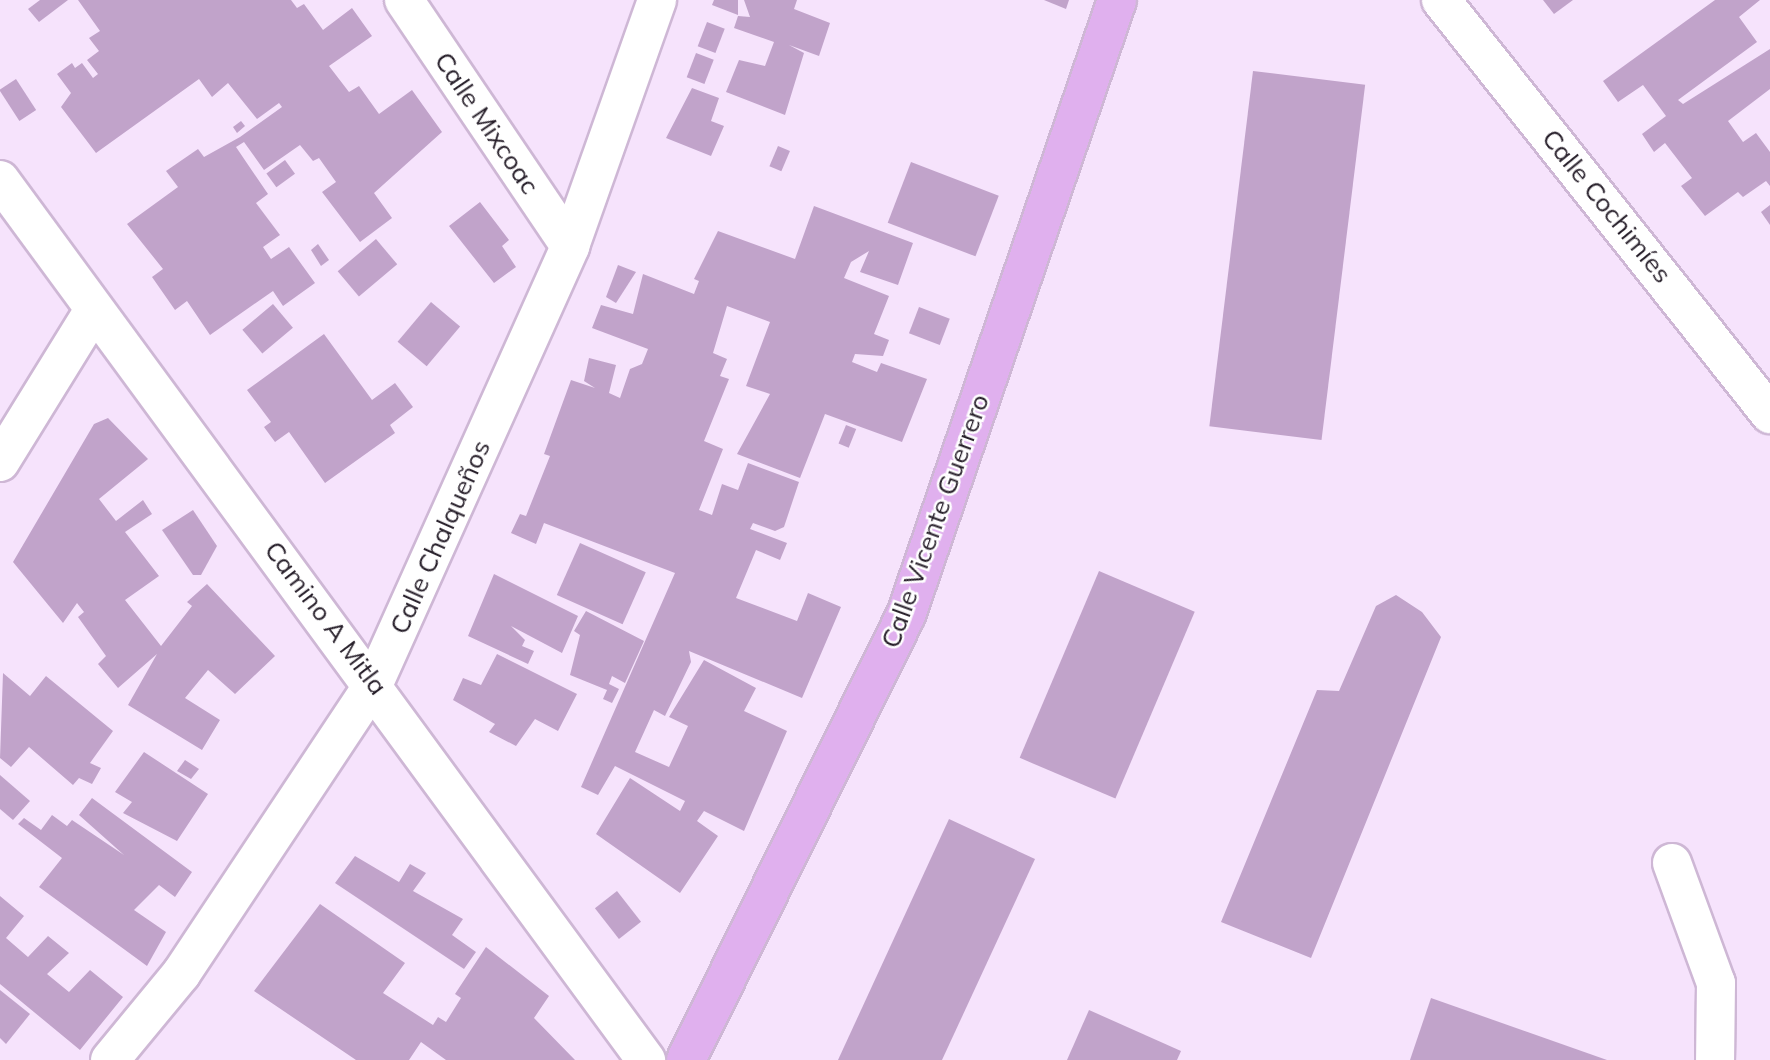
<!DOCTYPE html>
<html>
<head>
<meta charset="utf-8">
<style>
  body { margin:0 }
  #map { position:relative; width:1770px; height:1060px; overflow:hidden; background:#f6e3fc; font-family:Mulish,sans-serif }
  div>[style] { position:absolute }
  .building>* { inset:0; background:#c1a3ca; transform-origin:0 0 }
  .roads { filter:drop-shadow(2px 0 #ceb7d5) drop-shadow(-2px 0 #ceb7d5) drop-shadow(0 2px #ceb7d5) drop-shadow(0 -2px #ceb7d5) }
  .minor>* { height:38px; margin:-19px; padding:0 19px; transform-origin:19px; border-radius:19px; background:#fff }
  .major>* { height:38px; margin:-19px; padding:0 19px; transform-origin:19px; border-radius:19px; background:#e0b0ee }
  span { translate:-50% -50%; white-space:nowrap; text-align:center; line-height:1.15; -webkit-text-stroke:5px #fff; paint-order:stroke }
  .street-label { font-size:26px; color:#261e29 }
</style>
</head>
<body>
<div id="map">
  <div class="building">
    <div style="clip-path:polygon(40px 0,68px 0,39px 22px,28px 9px)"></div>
    <div style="clip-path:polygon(78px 0,291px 0,297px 8px,304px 4px,323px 30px,352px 8px,372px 36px,329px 66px,349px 92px,359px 86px,379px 114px,412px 90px,442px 132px,374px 193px,392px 218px,360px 242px,322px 192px,336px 182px,319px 158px,313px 161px,300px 145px,264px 170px,244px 142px,236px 147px,268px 194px,256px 203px,280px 235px,263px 247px,271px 259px,289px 247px,315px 283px,283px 306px,273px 291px,210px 335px,187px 301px,175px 310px,152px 277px,163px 269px,127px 224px,178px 187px,166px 171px,198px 149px,204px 157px,240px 137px,282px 107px,279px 103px,257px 119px,228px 83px,212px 97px,199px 79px,96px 153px,61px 107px,71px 93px,57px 74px,72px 63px,75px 68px,82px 63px,93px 78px,98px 74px,87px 60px,99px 51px,89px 38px,100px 31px)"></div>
    <div style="clip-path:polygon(714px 0,738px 0,738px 15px,712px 5px)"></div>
    <div style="clip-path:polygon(744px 0,797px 0,794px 9px,830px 23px,819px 56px,789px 45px,804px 53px,785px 115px,726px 92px,739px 60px,765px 66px,774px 42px,734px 28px,738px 16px,750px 17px)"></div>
    <div style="clip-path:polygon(1044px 0,1069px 0,1066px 9px)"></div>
    <div style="clip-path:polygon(1543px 0,1573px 0,1554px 14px)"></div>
    <div style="clip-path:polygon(1715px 0,1760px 0,1739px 17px,1757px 42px,1678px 100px,1683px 104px,1770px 49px,1770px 89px,1728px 121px,1743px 142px,1756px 133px,1770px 152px,1770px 186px,1766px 181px,1743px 197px,1738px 192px,1705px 216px,1681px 186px,1692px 178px,1665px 143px,1654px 152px,1642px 134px,1666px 116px,1643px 85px,1618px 102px,1603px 81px)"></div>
    <div style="left:707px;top:22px;width:19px;height:26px;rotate:21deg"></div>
    <div style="left:696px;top:53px;width:19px;height:26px;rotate:21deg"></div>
    <div style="left:1253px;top:71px;width:113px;height:358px;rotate:7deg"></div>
    <div style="left:16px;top:79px;width:37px;height:20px;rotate:57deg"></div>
    <div style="clip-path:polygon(692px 88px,719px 98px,711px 121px,724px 126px,711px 156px,666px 138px)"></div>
    <div style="clip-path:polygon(241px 121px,245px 126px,237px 133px,233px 127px)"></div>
    <div style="left:778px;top:146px;width:13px;height:22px;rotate:23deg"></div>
    <div style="left:285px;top:160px;width:17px;height:23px;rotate:54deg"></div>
    <div style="left:911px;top:162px;width:94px;height:65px;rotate:21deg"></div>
    <div style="clip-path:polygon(480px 202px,509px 240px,502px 246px,516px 267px,494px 283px,449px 226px)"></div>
    <div style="clip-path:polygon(1770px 205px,1770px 225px,1761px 212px)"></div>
    <div style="clip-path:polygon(814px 206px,913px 243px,898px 285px,860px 272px,869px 251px,851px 262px,844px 278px,889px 296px,874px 334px,889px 340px,883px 356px,855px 354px,852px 362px,877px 372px,881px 363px,927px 379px,902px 442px,825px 414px,800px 478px,737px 454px,770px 394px,746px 386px,770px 322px,727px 306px,713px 353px,727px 359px,720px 376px,729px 379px,704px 441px,723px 449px,699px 510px,712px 515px,722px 484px,738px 490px,748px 463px,799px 482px,784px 527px,775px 531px,753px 523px,750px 529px,787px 543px,780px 560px,756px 550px,736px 598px,797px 621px,808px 593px,841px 607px,802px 698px,689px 651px,691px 662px,665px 716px,654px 710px,635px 752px,669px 767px,688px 726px,669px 717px,704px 660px,756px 688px,744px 711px,787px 731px,744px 831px,704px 811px,697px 821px,718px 836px,680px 893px,596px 834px,630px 778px,680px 811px,685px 801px,615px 766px,598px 795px,581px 787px,675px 573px,544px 523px,536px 544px,511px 533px,520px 514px,526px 516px,550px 456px,544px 454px,571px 380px,595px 388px,584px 381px,589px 358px,616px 365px,609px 393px,620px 398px,630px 369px,642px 364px,648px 349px,592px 328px,601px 305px,633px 314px,643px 274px,694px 294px,699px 281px,694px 279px,718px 231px,795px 259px)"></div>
    <div style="left:376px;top:239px;width:33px;height:50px;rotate:50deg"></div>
    <div style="clip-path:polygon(318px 244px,329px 260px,321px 266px,311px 250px)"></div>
    <div style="clip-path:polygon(618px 265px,636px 272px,616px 303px,606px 297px)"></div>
    <div style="left:431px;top:302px;width:38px;height:52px;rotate:40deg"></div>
    <div style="left:273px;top:304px;width:31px;height:40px;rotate:50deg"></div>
    <div style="left:919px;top:307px;width:33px;height:28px;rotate:21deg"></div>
    <div style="clip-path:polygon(324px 334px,372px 400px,395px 383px,413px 407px,390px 425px,395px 433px,325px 483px,289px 432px,275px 442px,264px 427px,271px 422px,247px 390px)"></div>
    <div style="clip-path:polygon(108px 418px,148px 459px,99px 499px,116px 521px,143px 500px,152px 514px,125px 532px,159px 576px,125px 600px,161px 646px,192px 606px,187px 602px,207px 584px,275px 656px,235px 694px,208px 670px,185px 698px,220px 720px,202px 750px,128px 705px,157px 654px,118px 688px,98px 664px,106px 656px,78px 617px,84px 612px,77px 603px,63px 623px,13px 562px,94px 424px)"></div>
    <div style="left:846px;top:425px;width:11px;height:20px;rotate:22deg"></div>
    <div style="clip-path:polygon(193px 510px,217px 546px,201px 575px,193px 575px,162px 530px)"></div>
    <div style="left:580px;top:543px;width:72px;height:57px;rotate:24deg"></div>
    <div style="left:1099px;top:571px;width:104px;height:203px;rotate:23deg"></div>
    <div style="clip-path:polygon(494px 574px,578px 616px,562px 653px,511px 626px,525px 640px,522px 646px,534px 651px,528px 664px,468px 636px)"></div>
    <div style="clip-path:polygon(1396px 595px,1422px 612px,1441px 637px,1311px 958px,1221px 922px,1317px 690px,1339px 691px,1376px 606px)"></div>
    <div style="clip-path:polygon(586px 611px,644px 641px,625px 683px,612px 676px,609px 684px,619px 689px,612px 703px,603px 699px,607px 690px,570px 675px,580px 635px,574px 631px)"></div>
    <div style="clip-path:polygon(497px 654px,577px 694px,558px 731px,535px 719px,516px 746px,489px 732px,495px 724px,453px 700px,463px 678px,481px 685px)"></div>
    <div style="clip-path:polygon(3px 673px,30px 696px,46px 676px,113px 731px,90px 763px,101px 768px,92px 784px,79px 778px,73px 785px,29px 747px,11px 767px,0 758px)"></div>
    <div style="clip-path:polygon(144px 752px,208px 794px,177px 841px,123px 813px,132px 802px,115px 792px)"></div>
    <div style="clip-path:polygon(185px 760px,199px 769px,191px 779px,177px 771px)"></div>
    <div style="clip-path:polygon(0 775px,30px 801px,13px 820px,0 809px)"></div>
    <div style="clip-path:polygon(92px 798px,192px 872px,175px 897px,159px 885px,134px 910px,166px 932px,147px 966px,39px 887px,62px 858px,18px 824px,24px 818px,41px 830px,52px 815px,67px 826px,72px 820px,124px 855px,79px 815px)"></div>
    <div style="clip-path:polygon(949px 819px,1035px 859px,942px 1060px,838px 1060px)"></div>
    <div style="clip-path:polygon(355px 856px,399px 882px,410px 864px,426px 873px,413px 891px,463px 919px,452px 935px,476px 952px,464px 969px,335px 883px)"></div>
    <div style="left:617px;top:891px;width:39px;height:28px;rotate:52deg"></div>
    <div style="clip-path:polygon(0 896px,24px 916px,6px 938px,28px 957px,48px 936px,69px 953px,47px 974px,69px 992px,90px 970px,123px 997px,80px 1050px,0 984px)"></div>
    <div style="clip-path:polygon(320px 904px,405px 963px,383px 993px,433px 1025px,438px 1017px,446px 1022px,461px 998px,455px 994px,486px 947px,549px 996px,534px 1018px,575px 1060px,446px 1060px,421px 1042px,409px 1060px,356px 1060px,254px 991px)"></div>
    <div style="clip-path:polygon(0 990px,30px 1014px,6px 1044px,0 1038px)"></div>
    <div style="clip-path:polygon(1431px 998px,1607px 1060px,1410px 1060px)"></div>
    <div style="clip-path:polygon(1089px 1010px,1181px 1051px,1177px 1060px,1067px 1060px)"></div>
  </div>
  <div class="roads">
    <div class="minor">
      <div style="left:404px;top:0;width:297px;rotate:56deg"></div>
      <div style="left:1441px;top:0;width:529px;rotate:51.53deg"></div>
      <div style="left:0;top:180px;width:1092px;rotate:53.72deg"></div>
      <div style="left:0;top:462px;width:179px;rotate:-58.3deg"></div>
      <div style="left:1672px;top:863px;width:128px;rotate:69.9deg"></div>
      <div style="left:1716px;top:983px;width:77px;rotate:90.7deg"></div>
      <div style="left:110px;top:1060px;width:112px;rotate:-50.5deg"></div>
      <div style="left:181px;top:974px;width:349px;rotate:-56.4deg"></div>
      <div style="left:374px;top:683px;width:479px;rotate:-65.8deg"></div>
      <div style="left:570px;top:246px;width:261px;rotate:-70.5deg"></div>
    </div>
    <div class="major">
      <div style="left:686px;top:1060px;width:496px;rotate:-63.7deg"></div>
      <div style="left:906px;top:615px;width:650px;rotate:-71.06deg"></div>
    </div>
  </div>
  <div class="street-label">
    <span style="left:487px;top:123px;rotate:56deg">Calle Mixcoac</span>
    <span style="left:1607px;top:206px;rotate:51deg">Calle Cochimíes</span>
    <span style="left:935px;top:521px;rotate:-70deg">Calle Vicente Guerrero</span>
    <span style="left:440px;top:537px;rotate:-66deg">Calle Chalqueños</span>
    <span style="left:326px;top:618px;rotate:53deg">Camino A Mitla</span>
  </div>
</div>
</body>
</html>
